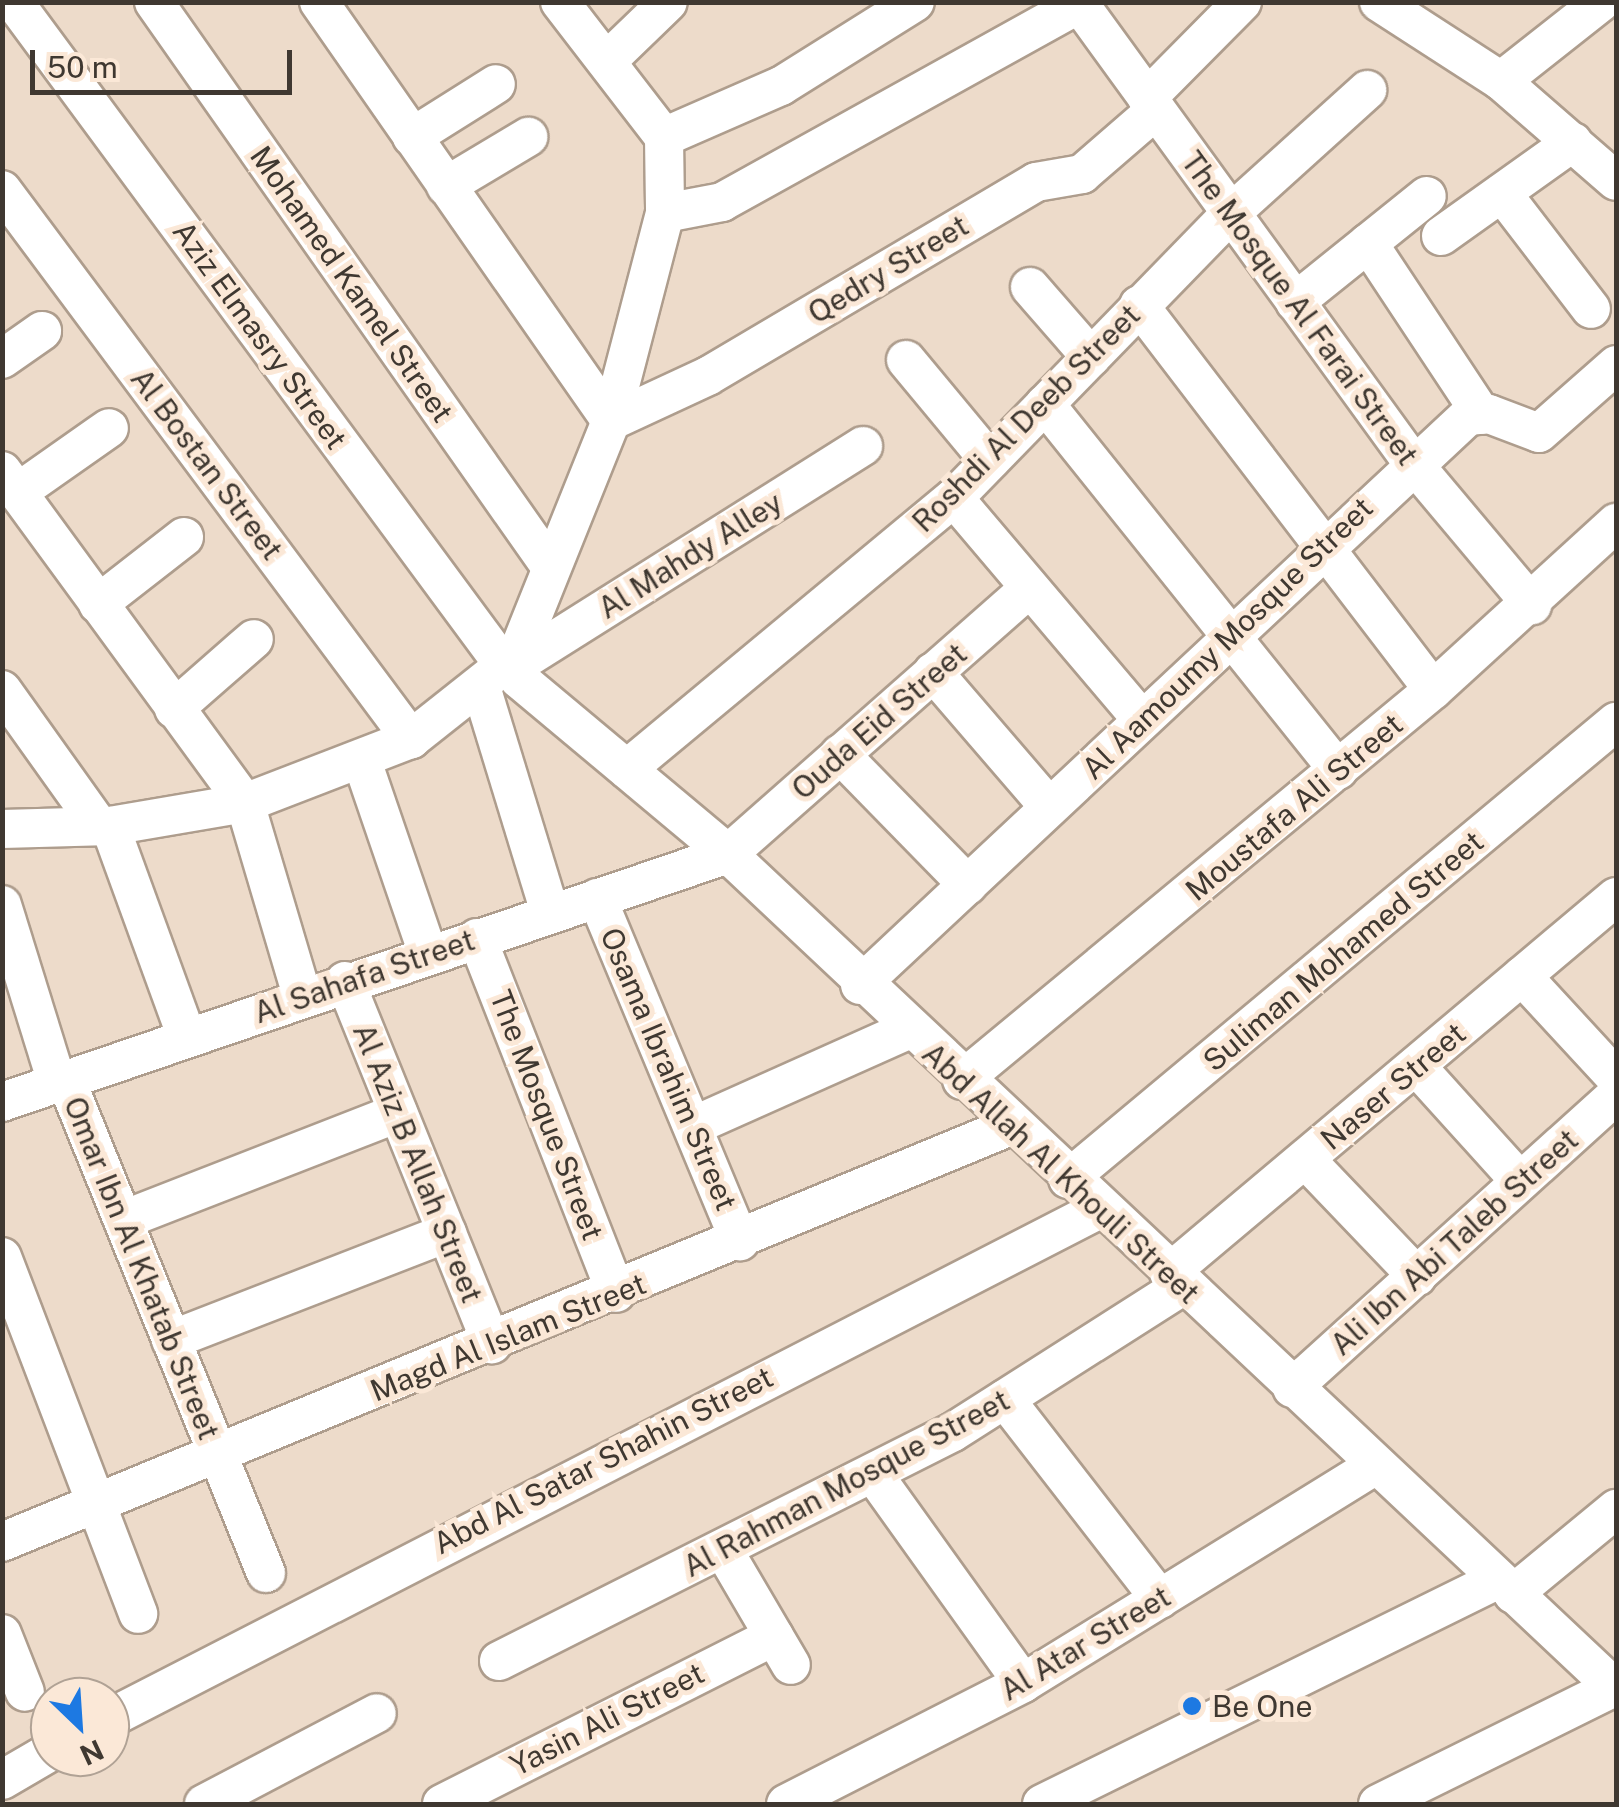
<!DOCTYPE html>
<html>
<head>
<meta charset="utf-8">
<style>
  body { margin:0 }
  #map { position:relative; width:1619px; height:1807px; overflow:hidden; background:#eddbca; font-family:"Public Sans",sans-serif }
  div>[style] { position:absolute }
  .roads { filter:drop-shadow(2px 0 #ae9d8d) drop-shadow(-2px 0 #ae9d8d) drop-shadow(0 2px #ae9d8d) drop-shadow(0 -2px #ae9d8d) }
  .street>* { height:38px; margin:-19px; padding:0 19px; transform-origin:19px; border-radius:19px; background:#fff }
  .dots>* { width:28px; height:28px; translate:-50% -50%; box-sizing:border-box; border:5px solid #fbe8d7; border-radius:50% }
  span { translate:-50% -50%; white-space:nowrap; text-align:center; line-height:1.15; -webkit-text-stroke:10px #fbe8d7; paint-order:stroke }
  .street-label { font-size:30px; color:#3f3831 }
  .poi-label { font-size:30px; color:#3f3831 }
  .left { translate:0 -50%; text-align:left }
  .frame { position:absolute; inset:0; border:5px solid #3f3831; pointer-events:none }
  .north { position:absolute; left:30px; top:1677px; width:100px; height:100px; box-sizing:border-box; background:#fbe8d7; border:2px solid #b0a295; border-radius:50%; rotate:155deg; font-size:28px; font-weight:700; line-height:40px; text-align:center; color:#3f3831 }
  .north::after { content:''; display:block; margin:auto; width:35px; height:45px; background:#1d79e2; clip-path:polygon(50% 0,100% 100%,50% 72%,0 100%) }
  .scale { position:absolute; left:30px; top:50px; width:262px; height:45px; box-sizing:border-box; border:5px solid #3f3831; border-top:0; padding-left:12px; font-size:30px; line-height:35px; white-space:nowrap; color:#3f3831; -webkit-text-stroke:8px #fbe8d7; paint-order:stroke }
</style>
</head>
<body>
<div id="map">
  <div class="roads">
    <div class="street">
      <div style="left:14px;top:2px;width:827px;rotate:53.56deg"></div>
      <div style="left:154px;top:2px;width:689px;rotate:54.93deg"></div>
      <div style="left:319px;top:2px;width:511px;rotate:55.13deg"></div>
      <div style="left:611px;top:421px;width:107px;rotate:-24.9deg"></div>
      <div style="left:708px;top:376px;width:381px;rotate:-30.6deg"></div>
      <div style="left:1036px;top:182px;width:47px;rotate:-9.9deg"></div>
      <div style="left:1082px;top:174px;width:98px;rotate:-40.9deg"></div>
      <div style="left:560px;top:2px;width:170px;rotate:52.4deg"></div>
      <div style="left:664px;top:137px;width:76px;rotate:89.2deg"></div>
      <div style="left:665px;top:213px;width:215px;rotate:104.6deg"></div>
      <div style="left:611px;top:421px;width:252px;rotate:111.9deg"></div>
      <div style="left:517px;top:655px;width:24px;rotate:85deg"></div>
      <div style="left:519px;top:679px;width:273px;rotate:39.9deg"></div>
      <div style="left:728px;top:854px;width:1219px;rotate:43.24deg"></div>
      <div style="left:1078px;top:2px;width:568px;rotate:54.02deg"></div>
      <div style="left:1412px;top:462px;width:187px;rotate:50deg"></div>
      <div style="left:1379px;top:2px;width:145px;rotate:32.9deg"></div>
      <div style="left:1501px;top:81px;width:152px;rotate:41deg"></div>
      <div style="left:608px;top:60px;width:83px;rotate:-44deg"></div>
      <div style="left:1501px;top:81px;width:127px;rotate:-38.3deg"></div>
      <div style="left:1147px;top:98px;width:135px;rotate:-45.3deg"></div>
      <div style="left:412px;top:137px;width:99px;rotate:-32.2deg"></div>
      <div style="left:664px;top:137px;width:128px;rotate:-23.6deg"></div>
      <div style="left:781px;top:86px;width:158px;rotate:-32.1deg"></div>
      <div style="left:446px;top:186px;width:96px;rotate:-30.9deg"></div>
      <div style="left:2px;top:190px;width:685px;rotate:53.31deg"></div>
      <div style="left:1502px;top:193px;width:146px;rotate:52.5deg"></div>
      <div style="left:665px;top:213px;width:58px;rotate:-10.9deg"></div>
      <div style="left:722px;top:202px;width:408px;rotate:-29deg"></div>
      <div style="left:1441px;top:236px;width:162px;rotate:-35.5deg"></div>
      <div style="left:1368px;top:243px;width:206px;rotate:56.5deg"></div>
      <div style="left:1030px;top:287px;width:93px;rotate:48.9deg"></div>
      <div style="left:1295px;top:302px;width:169px;rotate:-38.8deg"></div>
      <div style="left:1139px;top:305px;width:484px;rotate:52.6deg"></div>
      <div style="left:2px;top:359px;width:49px;rotate:-35deg"></div>
      <div style="left:906px;top:360px;width:131px;rotate:50.3deg"></div>
      <div style="left:1045px;top:404px;width:469px;rotate:51.3deg"></div>
      <div style="left:2px;top:471px;width:411px;rotate:53.8deg"></div>
      <div style="left:245px;top:803px;width:200px;rotate:73.5deg"></div>
      <div style="left:18px;top:492px;width:111px;rotate:-35.1deg"></div>
      <div style="left:954px;top:498px;width:291px;rotate:49.7deg"></div>
      <div style="left:98px;top:604px;width:109px;rotate:-37.9deg"></div>
      <div style="left:517px;top:664px;width:409px;rotate:-32.2deg"></div>
      <div style="left:933px;top:672px;width:178px;rotate:49.3deg"></div>
      <div style="left:2px;top:690px;width:167px;rotate:54.5deg"></div>
      <div style="left:482px;top:690px;width:233px;rotate:73deg"></div>
      <div style="left:174px;top:709px;width:106px;rotate:-41.2deg"></div>
      <div style="left:840px;top:754px;width:183px;rotate:45.7deg"></div>
      <div style="left:362px;top:761px;width:204px;rotate:71.1deg"></div>
      <div style="left:627px;top:769px;width:425px;rotate:-39.7deg"></div>
      <div style="left:954px;top:498px;width:396px;rotate:-45.8deg"></div>
      <div style="left:1230px;top:214px;width:185px;rotate:-42.1deg"></div>
      <div style="left:110px;top:826px;width:225px;rotate:70deg"></div>
      <div style="left:2px;top:829px;width:108px;rotate:-1.6deg"></div>
      <div style="left:110px;top:826px;width:137px;rotate:-9.7deg"></div>
      <div style="left:245px;top:803px;width:178px;rotate:-21.1deg"></div>
      <div style="left:411px;top:739px;width:135px;rotate:-38.4deg"></div>
      <div style="left:597px;top:898px;width:372px;rotate:67.4deg"></div>
      <div style="left:2px;top:905px;width:186px;rotate:72.8deg"></div>
      <div style="left:477px;top:938px;width:381px;rotate:68.6deg"></div>
      <div style="left:1522px;top:976px;width:139px;rotate:47.3deg"></div>
      <div style="left:345px;top:981px;width:392px;rotate:68deg"></div>
      <div style="left:860px;top:985px;width:833px;rotate:-43.1deg"></div>
      <div style="left:1468px;top:416px;width:21px;rotate:-5deg"></div>
      <div style="left:1489px;top:414px;width:53px;rotate:20.8deg"></div>
      <div style="left:1539px;top:433px;width:103px;rotate:-41.4deg"></div>
      <div style="left:1416px;top:1066px;width:155px;rotate:47.9deg"></div>
      <div style="left:66px;top:1080px;width:532px;rotate:67.92deg"></div>
      <div style="left:962px;top:1080px;width:612px;rotate:-39.63deg"></div>
      <div style="left:1433px;top:690px;width:248px;rotate:-42.4deg"></div>
      <div style="left:2px;top:1102px;width:767px;rotate:-18.86deg"></div>
      <div style="left:728px;top:854px;width:402px;rotate:-41.4deg"></div>
      <div style="left:693px;top:1126px;width:235px;rotate:-24.1deg"></div>
      <div style="left:1306px;top:1160px;width:161px;rotate:46.3deg"></div>
      <div style="left:1068px;top:1179px;width:714px;rotate:-39.83deg"></div>
      <div style="left:123px;top:1220px;width:295px;rotate:-21.3deg"></div>
      <div style="left:2px;top:1257px;width:382px;rotate:69.1deg"></div>
      <div style="left:1169px;top:1273px;width:584px;rotate:-40.07deg"></div>
      <div style="left:171px;top:1340px;width:296px;rotate:-21.2deg"></div>
      <div style="left:1292px;top:1388px;width:437px;rotate:-42.1deg"></div>
      <div style="left:1005px;top:1399px;width:253px;rotate:52.2deg"></div>
      <div style="left:874px;top:1475px;width:256px;rotate:54.4deg"></div>
      <div style="left:2px;top:1542px;width:1091px;rotate:-22.41deg"></div>
      <div style="left:724px;top:1551px;width:132px;rotate:59.6deg"></div>
      <div style="left:1513px;top:1594px;width:134px;rotate:-39.5deg"></div>
      <div style="left:2px;top:1634px;width:62px;rotate:68.4deg"></div>
      <div style="left:499px;top:1661px;width:508px;rotate:-26.77deg"></div>
      <div style="left:953px;top:1432px;width:272px;rotate:-32.5deg"></div>
      <div style="left:110px;top:1718px;width:1113px;rotate:-27.21deg"></div>
      <div style="left:2px;top:1780px;width:56px;rotate:-30.3deg"></div>
      <div style="left:204px;top:1804px;width:195px;rotate:-27.7deg"></div>
      <div style="left:442px;top:1804px;width:372px;rotate:-26.8deg"></div>
      <div style="left:786px;top:1804px;width:266px;rotate:-27deg"></div>
      <div style="left:1023px;top:1683px;width:414px;rotate:-31.7deg"></div>
      <div style="left:1042px;top:1804px;width:507px;rotate:-26.21deg"></div>
      <div style="left:1378px;top:1804px;width:264px;rotate:-26.3deg"></div>
    </div>
  </div>
  <div class="dots">
    <div style="left:1192px;top:1706px;background:#1d79e2"></div>
  </div>
  <div class="street-label">
    <span style="left:888px;top:269px;rotate:-31deg">Qedry Street</span>
    <span style="left:352px;top:284px;rotate:55deg">Mohamed Kamel Street</span>
    <span style="left:1300px;top:308px;rotate:54deg">The Mosque Al Farai Street</span>
    <span style="left:260px;top:335px;rotate:54deg">Aziz Elmasry Street</span>
    <span style="left:1026px;top:418px;rotate:-45deg">Roshdi Al Deeb Street</span>
    <span style="left:207px;top:464px;rotate:53deg">Al Bostan Street</span>
    <span style="left:690px;top:555px;rotate:-32deg">Al Mahdy Alley</span>
    <span style="left:1227px;top:638px;rotate:-44deg">Al Aamoumy Mosque Street</span>
    <span style="left:879px;top:721px;rotate:-41deg">Ouda Eid Street</span>
    <span style="left:1294px;top:807px;rotate:-40deg">Moustafa Ali Street</span>
    <span style="left:1343px;top:951px;rotate:-40deg">Suliman Mohamed Street</span>
    <span style="left:364px;top:976px;rotate:-19deg">Al Sahafa Street</span>
    <span style="left:669px;top:1069px;rotate:67deg">Osama Ibrahim Street</span>
    <span style="left:1393px;top:1086px;rotate:-40deg">Naser Street</span>
    <span style="left:547px;top:1115px;rotate:69deg">The Mosque Street</span>
    <span style="left:418px;top:1163px;rotate:68deg">Al Aziz B Allah Street</span>
    <span style="left:1061px;top:1173px;rotate:43deg">Abd Allah Al Khouli Street</span>
    <span style="left:1454px;top:1242px;rotate:-42deg">Ali Ibn Abi Taleb Street</span>
    <span style="left:142px;top:1268px;rotate:68deg">Omar Ibn Al Khatab Street</span>
    <span style="left:508px;top:1337px;rotate:-22deg">Magd Al Islam Street</span>
    <span style="left:603px;top:1460px;rotate:-27deg">Abd Al Satar Shahin Street</span>
    <span style="left:846px;top:1483px;rotate:-28deg">Al Rahman Mosque Street</span>
    <span style="left:1085px;top:1643px;rotate:-31deg">Al Atar Street</span>
    <span style="left:607px;top:1719px;rotate:-27deg">Yasin Ali Street</span>
  </div>
  <div class="poi-label">
    <span class="left" style="left:1212px;top:1706px">Be One</span>
  </div>
  <div class="frame"></div>
  <div class="north">N</div>
  <div class="scale">50 m</div>
</div>
</body>
</html>
